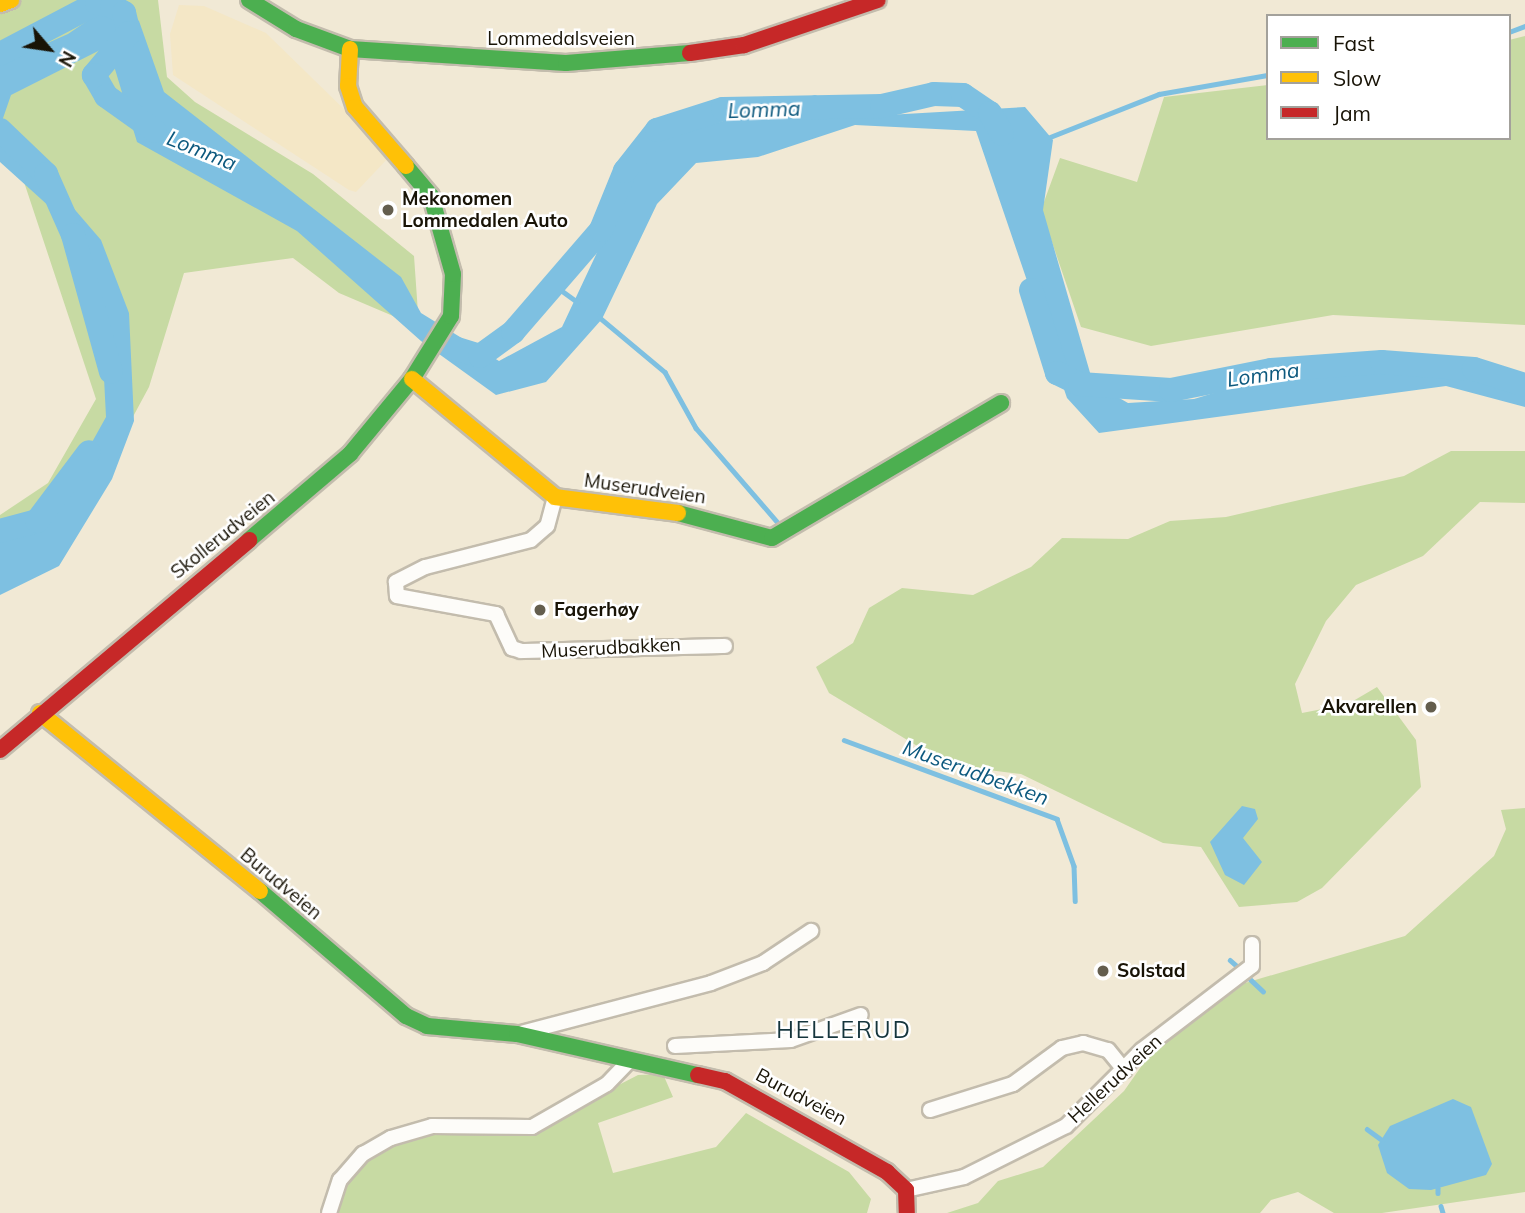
<!DOCTYPE html>
<html>
<head>
<meta charset="utf-8">
<style>
  body { margin:0 }
  #map { position:relative; width:1525px; height:1213px; overflow:hidden; background:#f1e9d5; font-family:Mulish,sans-serif }
  div>[style] { position:absolute }
  .built>* { inset:0; background:#f4e7c6 }
  .green>* { inset:0; background:#c7daa3 }
  .water>* { inset:0; background:#7ec0e1 }
  .stream>* { height:4.5px; margin:-2.25px; padding:0 2.25px; transform-origin:2.25px; border-radius:2.25px; background:#7ec0e1 }
  .river>* { height:24px; margin:-12px; padding:0 12px; transform-origin:12px; border-radius:12px; background:#7ec0e1 }
  .roads { filter:drop-shadow(2px 0 #c3bcad) drop-shadow(-2px 0 #c3bcad) drop-shadow(0 2px #c3bcad) drop-shadow(0 -2px #c3bcad) }
  .street>* { height:14px; margin:-7px; padding:0 7px; transform-origin:7px; border-radius:7px; background:#fdfcf9 }
  .fast>* { height:16px; margin:-8px; padding:0 8px; transform-origin:8px; border-radius:8px; background:#4caf50 }
  .slow>* { height:16px; margin:-8px; padding:0 8px; transform-origin:8px; border-radius:8px; background:#ffc107 }
  .jam>* { height:16px; margin:-8px; padding:0 8px; transform-origin:8px; border-radius:8px; background:#c62828 }
  .dots>* { width:19px; height:19px; translate:-50% -50%; box-sizing:border-box; border:4px solid #fff; border-radius:50% }
  span { translate:-50% -50%; white-space:nowrap; text-align:center; line-height:1.15; -webkit-text-stroke:5px #fff; paint-order:stroke }
  .street-label { font-size:19px; color:#181306 }
  .poi-label { font-size:19px; color:#181306; font-weight:700 }
  .left { translate:0 -50%; text-align:left }
  .right { translate:-100% -50%; text-align:right }
  .water-label { font-size:21px; color:#0d597e; font-style:italic }
  .quarter-label { font-size:23px; color:#15353c; letter-spacing:2px }
  .legend { position:absolute; left:1266px; top:14px; width:245px; height:126px; box-sizing:border-box; background:#fff; border:2px solid #a3a19b; margin:0; padding:9px 12px; list-style:none; font-size:21px; color:#181306 }
  .legend li { display:flex; align-items:center; gap:14px; height:35px }
  .legend b { width:35px; border:2px solid #a3a19b }
  .north { position:absolute; left:14px; top:14px; width:70px; height:70px; -webkit-text-stroke:5px #fff; paint-order:stroke; rotate:119deg; font-size:19px; font-weight:700; line-height:28px; text-align:center; color:#181306 }
  .north::after { content:''; display:block; margin:auto; width:24px; height:32px; background:#181306; clip-path:polygon(50% 0,100% 100%,50% 72%,0 100%) }
</style>
</head>
<body>
<div id="map">
  <div class="built">
    <div style="clip-path:polygon(179px 5px,204px 6px,266px 33px,391px 155px,356px 192px,349px 190px,173px 75px,170px 34px)"></div>
  </div>
  <div class="green">
    <div style="clip-path:polygon(0 0,158px 0,167px 77px,195px 102px,313px 174px,414px 256px,419px 327px,339px 293px,293px 258px,184px 273px,149px 387px,94px 489px,0 567px,0 515px,48px 483px,96px 399px,23px 179px,0 161px)"></div>
    <div style="clip-path:polygon(1525px 36px,1525px 325px,1333px 315px,1151px 346px,1081px 327px,1041px 210px,1060px 158px,1137px 182px,1164px 97px,1268px 85px,1268px 138px,1509px 138px,1509px 40px)"></div>
    <div style="clip-path:polygon(1451px 451px,1525px 451px,1525px 503px,1480px 502px,1423px 556px,1356px 585px,1326px 621px,1295px 684px,1302px 713px,1348px 704px,1377px 687px,1416px 740px,1421px 787px,1322px 888px,1297px 902px,1239px 907px,1201px 847px,1163px 843px,1021px 774px,949px 765px,829px 693px,816px 667px,853px 643px,869px 608px,902px 588px,973px 595px,1031px 567px,1062px 538px,1128px 539px,1170px 521px,1226px 517px,1404px 476px)"></div>
    <div style="clip-path:polygon(1525px 808px,1525px 1192px,1382px 1213px,1334px 1213px,1298px 1192px,1271px 1200px,1260px 1213px,947px 1213px,978px 1203px,998px 1181px,1043px 1167px,1124px 1091px,1150px 1054px,1245px 983px,1405px 936px,1494px 856px,1506px 829px,1501px 810px)"></div>
    <div style="clip-path:polygon(663px 1074px,673px 1097px,598px 1123px,613px 1173px,716px 1147px,746px 1113px,849px 1172px,871px 1199px,867px 1213px,335px 1213px,347px 1178px,369px 1154px,414px 1130px,520px 1136px,638px 1075px)"></div>
  </div>
  <div class="water">
    <div style="clip-path:polygon(115px 2px,139px 21px,164px 92px,401px 277px,421px 313px,499px 361px,562px 327px,649px 142px,815px 95px,870px 116px,1025px 107px,1053px 140px,1043px 210px,1093px 383px,1128px 403px,1194px 399px,1276px 374px,1433px 369px,1525px 387px,1525px 407px,1446px 386px,1099px 433px,1067px 398px,976px 131px,855px 125px,758px 157px,696px 163px,657px 204px,602px 319px,546px 382px,496px 395px,421px 341px,297px 231px,137px 142px,108px 46px,11px 95px,1px 124px,101px 240px,129px 313px,134px 421px,112px 479px,59px 566px,0 595px,0 539px,50px 518px,106px 417px,102px 339px,72px 227px,0 162px,0 64px,68px 34px)"></div>
    <div style="clip-path:polygon(1242px 806px,1255px 809px,1258px 819px,1243px 838px,1262px 862px,1244px 885px,1225px 875px,1210px 842px)"></div>
    <div style="clip-path:polygon(1453px 1099px,1471px 1107px,1492px 1164px,1486px 1175px,1431px 1190px,1409px 1189px,1387px 1173px,1378px 1145px,1390px 1126px)"></div>
  </div>
  <div class="stream">
    <div style="left:1509px;top:32px;width:17px;rotate:-21deg"></div>
    <div style="left:1050px;top:137px;width:117px;rotate:-21.5deg"></div>
    <div style="left:1159px;top:94px;width:111px;rotate:-9.9deg"></div>
    <div style="left:554px;top:285px;width:29px;rotate:36deg"></div>
    <div style="left:599px;top:317px;width:86px;rotate:39.8deg"></div>
    <div style="left:665px;top:372px;width:64px;rotate:61deg"></div>
    <div style="left:696px;top:428px;width:128px;rotate:49.1deg"></div>
    <div style="left:844px;top:740px;width:227px;rotate:20.3deg"></div>
    <div style="left:1057px;top:819px;width:50px;rotate:70.1deg"></div>
    <div style="left:1074px;top:866px;width:35px;rotate:88deg"></div>
    <div style="left:1230px;top:960px;width:9px;rotate:41deg"></div>
    <div style="left:1250px;top:979px;width:18px;rotate:43deg"></div>
    <div style="left:1367px;top:1129px;width:19px;rotate:36deg"></div>
    <div style="left:1438px;top:1188px;width:5px;rotate:90deg"></div>
    <div style="left:1441px;top:1206px;width:7px;rotate:74deg"></div>
  </div>
  <div class="river">
    <div style="left:0;top:54px;width:110px;rotate:-27.7deg"></div>
    <div style="left:97px;top:3px;width:15px;rotate:11deg"></div>
    <div style="left:112px;top:6px;width:14px;rotate:30deg"></div>
    <div style="left:124px;top:13px;width:21px;rotate:76deg"></div>
    <div style="left:129px;top:33px;width:55px;rotate:129.8deg"></div>
    <div style="left:94px;top:75px;width:24px;rotate:60deg"></div>
    <div style="left:106px;top:96px;width:60px;rotate:35.5deg"></div>
    <div style="left:0;top:130px;width:64px;rotate:43.7deg"></div>
    <div style="left:46px;top:174px;width:67px;rotate:66.1deg"></div>
    <div style="left:73px;top:235px;width:142px;rotate:74.5deg"></div>
    <div style="left:1031px;top:290px;width:87px;rotate:72.6deg"></div>
    <div style="left:1057px;top:373px;width:25px;rotate:26deg"></div>
    <div style="left:1080px;top:384px;width:91px;rotate:3.8deg"></div>
    <div style="left:1171px;top:390px;width:102px;rotate:-11.3deg"></div>
    <div style="left:1271px;top:370px;width:111px;rotate:-4.1deg"></div>
    <div style="left:1382px;top:362px;width:92px;rotate:4.4deg"></div>
    <div style="left:1474px;top:369px;width:53px;rotate:17.4deg"></div>
    <div style="left:454px;top:348px;width:27px;rotate:17deg"></div>
    <div style="left:480px;top:356px;width:41px;rotate:-36deg"></div>
    <div style="left:513px;top:332px;width:135px;rotate:-49.2deg"></div>
    <div style="left:601px;top:230px;width:64px;rotate:-67.9deg"></div>
    <div style="left:625px;top:171px;width:52px;rotate:-52deg"></div>
    <div style="left:657px;top:130px;width:69px;rotate:-17.7deg"></div>
    <div style="left:723px;top:109px;width:159px;rotate:-1.1deg"></div>
    <div style="left:882px;top:106px;width:53px;rotate:-13deg"></div>
    <div style="left:934px;top:94px;width:29px;rotate:2deg"></div>
    <div style="left:963px;top:95px;width:32px;rotate:34deg"></div>
    <div style="left:990px;top:113px;width:24px;rotate:60deg"></div>
    <div style="left:0;top:531px;width:38px;rotate:-15deg"></div>
    <div style="left:37px;top:521px;width:86px;rotate:-53deg"></div>
  </div>
  <div class="roads">
    <div class="street">
      <div style="left:555px;top:497px;width:30px;rotate:105deg"></div>
      <div style="left:547px;top:526px;width:21px;rotate:139deg"></div>
      <div style="left:531px;top:540px;width:109px;rotate:165.7deg"></div>
      <div style="left:425px;top:567px;width:33px;rotate:153deg"></div>
      <div style="left:396px;top:582px;width:14px;rotate:86deg"></div>
      <div style="left:397px;top:596px;width:101px;rotate:10.3deg"></div>
      <div style="left:496px;top:614px;width:38px;rotate:65deg"></div>
      <div style="left:512px;top:648px;width:9px;rotate:18deg"></div>
      <div style="left:521px;top:651px;width:204px;rotate:-1.4deg"></div>
      <div style="left:521px;top:1033px;width:196px;rotate:-14.7deg"></div>
      <div style="left:711px;top:983px;width:56px;rotate:-21deg"></div>
      <div style="left:763px;top:963px;width:58px;rotate:-33.7deg"></div>
      <div style="left:675px;top:1046px;width:116px;rotate:-3deg"></div>
      <div style="left:791px;top:1040px;width:74px;rotate:-19.7deg"></div>
      <div style="left:930px;top:1110px;width:87px;rotate:-17.4deg"></div>
      <div style="left:1013px;top:1084px;width:61px;rotate:-36.3deg"></div>
      <div style="left:1062px;top:1048px;width:22px;rotate:-13deg"></div>
      <div style="left:1083px;top:1043px;width:26px;rotate:16deg"></div>
      <div style="left:1108px;top:1050px;width:26px;rotate:51deg"></div>
      <div style="left:906px;top:1190px;width:59px;rotate:-12.6deg"></div>
      <div style="left:964px;top:1177px;width:114px;rotate:-26.6deg"></div>
      <div style="left:1066px;top:1126px;width:107px;rotate:-45deg"></div>
      <div style="left:1142px;top:1050px;width:138px;rotate:-37.4deg"></div>
      <div style="left:1252px;top:966px;width:22px;rotate:-90deg"></div>
      <div style="left:329px;top:1213px;width:35px;rotate:-72deg"></div>
      <div style="left:340px;top:1180px;width:35px;rotate:-49deg"></div>
      <div style="left:363px;top:1154px;width:32px;rotate:-30deg"></div>
      <div style="left:391px;top:1138px;width:43px;rotate:-16.3deg"></div>
      <div style="left:432px;top:1126px;width:100px;rotate:0.6deg"></div>
      <div style="left:532px;top:1127px;width:86px;rotate:-29.8deg"></div>
      <div style="left:607px;top:1084px;width:32px;rotate:-46deg"></div>
    </div>
    <div class="fast">
      <div style="left:249px;top:0;width:55px;rotate:31.7deg"></div>
      <div style="left:296px;top:29px;width:58px;rotate:20.3deg"></div>
      <div style="left:350px;top:49px;width:216px;rotate:3.7deg"></div>
      <div style="left:566px;top:63px;width:124px;rotate:-4.6deg"></div>
      <div style="left:678px;top:513px;width:97px;rotate:14.9deg"></div>
      <div style="left:772px;top:538px;width:266px;rotate:-30.5deg"></div>
      <div style="left:249px;top:540px;width:133px;rotate:-40.4deg"></div>
      <div style="left:350px;top:454px;width:97px;rotate:-50.4deg"></div>
      <div style="left:412px;top:379px;width:74px;rotate:-58.2deg"></div>
      <div style="left:451px;top:316px;width:42px;rotate:-87.3deg"></div>
      <div style="left:453px;top:274px;width:81px;rotate:-105.8deg"></div>
      <div style="left:431px;top:196px;width:39px;rotate:-130deg"></div>
      <div style="left:260px;top:891px;width:192px;rotate:40.6deg"></div>
      <div style="left:406px;top:1016px;width:23px;rotate:25deg"></div>
      <div style="left:427px;top:1026px;width:90px;rotate:5.1deg"></div>
      <div style="left:517px;top:1034px;width:186px;rotate:12.8deg"></div>
    </div>
    <div class="slow">
      <div style="left:0;top:4px;width:12px;rotate:-20deg"></div>
      <div style="left:350px;top:49px;width:37px;rotate:93deg"></div>
      <div style="left:348px;top:86px;width:22px;rotate:72deg"></div>
      <div style="left:355px;top:107px;width:78px;rotate:49.2deg"></div>
      <div style="left:412px;top:379px;width:185px;rotate:39.5deg"></div>
      <div style="left:555px;top:497px;width:124px;rotate:7.4deg"></div>
      <div style="left:40px;top:713px;width:283px;rotate:39deg"></div>
    </div>
    <div class="jam">
      <div style="left:690px;top:53px;width:55px;rotate:-8.4deg"></div>
      <div style="left:744px;top:45px;width:141px;rotate:-18.6deg"></div>
      <div style="left:0;top:750px;width:326px;rotate:-40.1deg"></div>
      <div style="left:698px;top:1075px;width:28px;rotate:13deg"></div>
      <div style="left:725px;top:1081px;width:186px;rotate:29.3deg"></div>
      <div style="left:887px;top:1172px;width:26px;rotate:43deg"></div>
      <div style="left:906px;top:1190px;width:23px;rotate:88deg"></div>
    </div>
  </div>
  <div class="dots">
    <div style="left:388px;top:210px;background:#645e4e"></div>
    <div style="left:540px;top:610px;background:#645e4e"></div>
    <div style="left:1431px;top:707px;background:#645e4e"></div>
    <div style="left:1103px;top:971px;background:#645e4e"></div>
  </div>
  <div class="street-label">
    <span style="left:561px;top:39px">Lommedalsveien</span>
    <span style="left:645px;top:489px;rotate:8deg">Muserudveien</span>
    <span style="left:223px;top:535px;rotate:-39deg">Skollerudveien</span>
    <span style="left:611px;top:648px;rotate:-3deg">Muserudbakken</span>
    <span style="left:281px;top:884px;rotate:40deg">Burudveien</span>
    <span style="left:1115px;top:1079px;rotate:-43deg">Hellerudveien</span>
    <span style="left:801px;top:1097px;rotate:28deg">Burudveien</span>
  </div>
  <div class="poi-label">
    <span class="left" style="left:402px;top:210px">Mekonomen<br>Lommedalen Auto</span>
    <span class="left" style="left:554px;top:610px">Fagerhøy</span>
    <span class="right" style="left:1417px;top:707px">Akvarellen</span>
    <span class="left" style="left:1117px;top:971px">Solstad</span>
  </div>
  <div class="water-label">
    <span style="left:764px;top:109px;rotate:-2deg">Lomma</span>
    <span style="left:202px;top:150px;rotate:22deg">Lomma</span>
    <span style="left:1263px;top:374px;rotate:-8deg">Lomma</span>
    <span style="left:976px;top:772px;rotate:20deg">Muserudbekken</span>
  </div>
  <div class="quarter-label">
    <span style="left:844px;top:1030px">HELLERUD</span>
  </div>
  <ul class="legend">
  <li><b style="height:9px;background:#4caf50"></b>Fast</li>
  <li><b style="height:9px;background:#ffc107"></b>Slow</li>
  <li><b style="height:9px;background:#c62828"></b>Jam</li>
  </ul>
  <div class="north">N</div>
</div>
</body>
</html>
